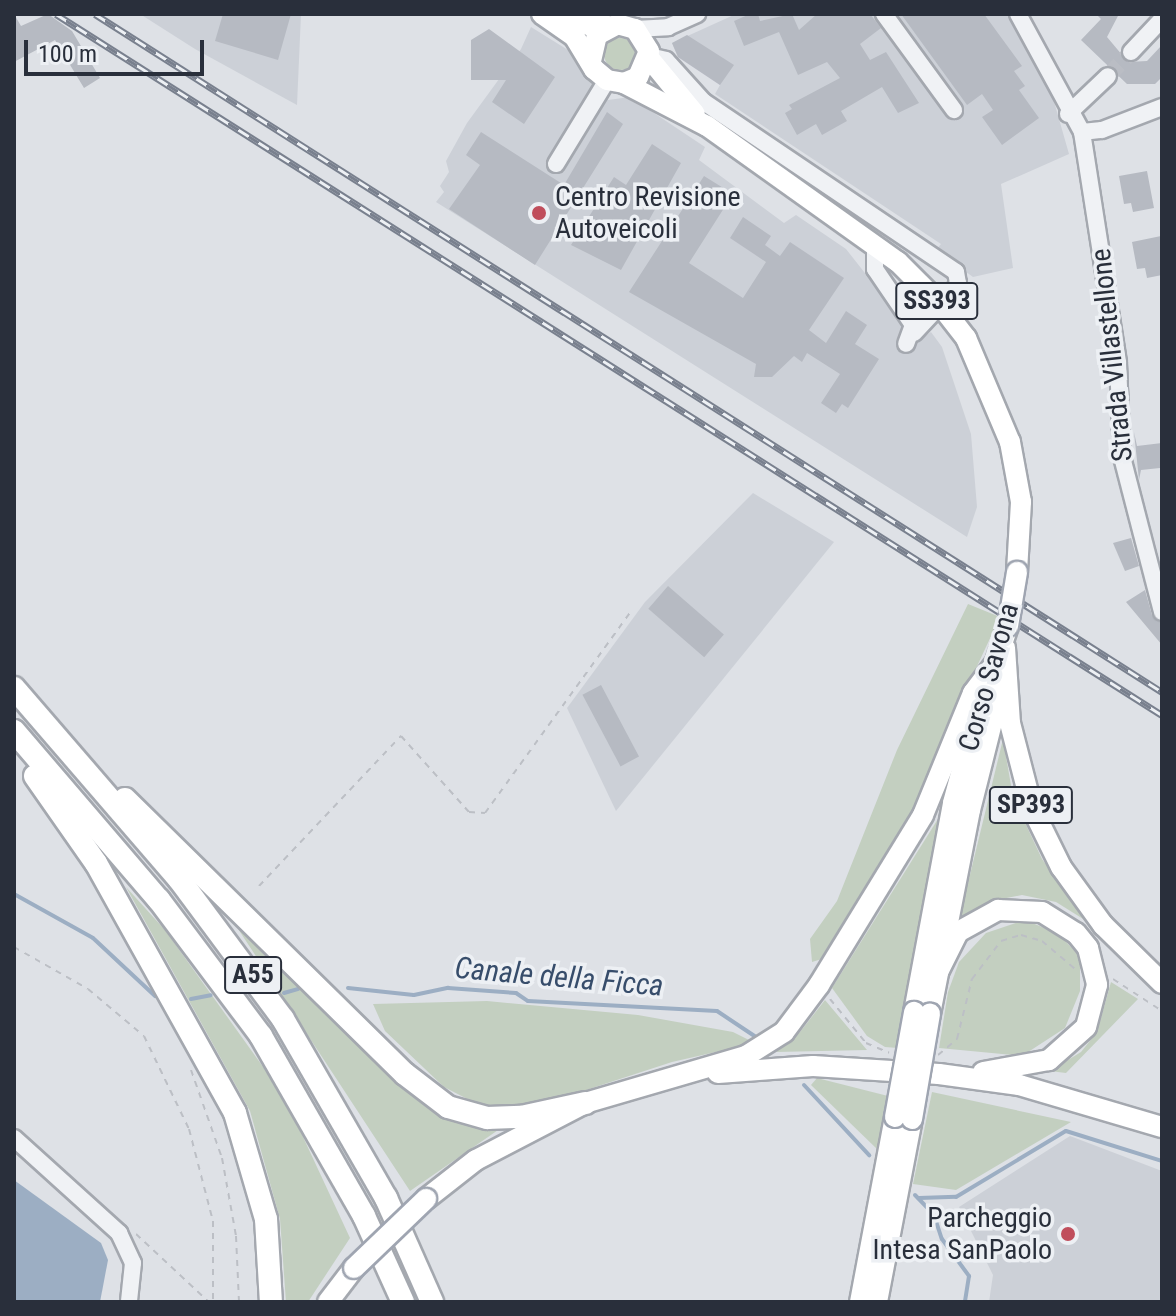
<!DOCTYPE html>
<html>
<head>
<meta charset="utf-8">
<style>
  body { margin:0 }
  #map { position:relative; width:1176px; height:1316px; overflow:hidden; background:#dee1e6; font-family:"Roboto Condensed",sans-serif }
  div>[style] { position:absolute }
  .built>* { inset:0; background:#ccd0d7 }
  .green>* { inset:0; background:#c3cfc0 }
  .round { border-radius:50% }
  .water>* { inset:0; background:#9caec3 }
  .stream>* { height:4px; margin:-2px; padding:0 2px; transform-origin:2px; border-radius:2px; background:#9caec3 }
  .building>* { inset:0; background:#b6bac2; transform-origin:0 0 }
  .minor-tunnel>* { height:16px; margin-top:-8px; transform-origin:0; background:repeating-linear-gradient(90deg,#babdc4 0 16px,transparent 0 24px) }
  .path>* { height:2px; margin-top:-1px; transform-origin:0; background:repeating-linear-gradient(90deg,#bcbfc5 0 6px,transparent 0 12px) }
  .roads { filter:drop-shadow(2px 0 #a4a8af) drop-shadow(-2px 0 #a4a8af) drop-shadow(0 2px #a4a8af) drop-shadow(0 -2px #a4a8af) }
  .minor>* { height:16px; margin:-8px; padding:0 8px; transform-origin:8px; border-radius:8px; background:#f0f2f5 }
  .major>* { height:20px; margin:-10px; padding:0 10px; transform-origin:10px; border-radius:10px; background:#fff }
  .highway>* { height:22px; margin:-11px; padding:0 11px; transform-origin:11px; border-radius:11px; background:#fff }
  .rail>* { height:7px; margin-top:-3.5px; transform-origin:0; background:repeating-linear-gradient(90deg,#edf0f4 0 12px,#79808e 0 24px); box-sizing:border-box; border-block:2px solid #79808e }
  .bridges { filter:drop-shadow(2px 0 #9fa5b1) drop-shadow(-2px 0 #9fa5b1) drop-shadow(0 2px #9fa5b1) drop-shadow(0 -2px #9fa5b1) }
  .major-bridge>* { height:20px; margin:-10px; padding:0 10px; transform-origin:10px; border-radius:10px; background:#fff }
  .dots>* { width:22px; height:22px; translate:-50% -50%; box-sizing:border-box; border:4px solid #edf0f4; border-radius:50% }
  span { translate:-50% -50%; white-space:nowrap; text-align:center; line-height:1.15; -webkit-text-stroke:7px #edf0f4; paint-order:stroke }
  .shield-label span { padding:2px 6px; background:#edf0f4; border:2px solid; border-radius:6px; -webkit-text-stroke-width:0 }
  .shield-label { font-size:26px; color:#292f3b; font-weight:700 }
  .poi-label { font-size:28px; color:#292f3b }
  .left { translate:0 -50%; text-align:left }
  .right { translate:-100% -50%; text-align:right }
  .street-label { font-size:28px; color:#292f3b }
  .water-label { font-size:30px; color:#374d6b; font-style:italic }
  .frame { position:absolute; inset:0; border:16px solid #292f3b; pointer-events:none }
  .scale { position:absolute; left:24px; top:40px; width:180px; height:36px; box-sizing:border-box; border:4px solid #292f3b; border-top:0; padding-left:10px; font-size:24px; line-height:28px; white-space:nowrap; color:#292f3b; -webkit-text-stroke:6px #edf0f4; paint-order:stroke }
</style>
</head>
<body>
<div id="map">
  <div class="built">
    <div style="clip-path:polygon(140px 14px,301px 14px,297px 105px,195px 49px)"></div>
    <div style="clip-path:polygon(736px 14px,1008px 14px,1053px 98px,1069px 154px,1001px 184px,1013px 268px,973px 277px,936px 250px,941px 244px,715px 94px,720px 85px,678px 57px,672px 43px)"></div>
    <div style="clip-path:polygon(531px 27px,576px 55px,584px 76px,608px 100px,630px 97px,705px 147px,699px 160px,784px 223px,796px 215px,846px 249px,905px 324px,910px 347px,931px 332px,942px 347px,971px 434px,977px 507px,967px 537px,436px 202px,444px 192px,440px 186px,449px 172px,446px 161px,467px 123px,521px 49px)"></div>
    <div style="clip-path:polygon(753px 493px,834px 542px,616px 811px,567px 708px,645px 602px)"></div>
    <div style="clip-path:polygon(1070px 1136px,1162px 1171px,1162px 1302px,989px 1302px,993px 1275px,959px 1207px)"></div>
  </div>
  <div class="green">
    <div class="round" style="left:604px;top:38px;width:32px;height:32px"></div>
    <div style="clip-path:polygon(968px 604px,1000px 617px,950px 724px,941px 770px,828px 957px,812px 962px,810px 939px,837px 901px,897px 750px)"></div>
    <div style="clip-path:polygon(1003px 739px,1013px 797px,1042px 859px,1088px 922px,1056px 902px,1022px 895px,991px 901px,958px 924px)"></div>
    <div style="clip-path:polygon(948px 803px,898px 1048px,885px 1047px,867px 1036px,832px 988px)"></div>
    <div style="clip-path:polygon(126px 887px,165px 930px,284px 1096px,350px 1238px,308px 1302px,286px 1302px,280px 1219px,250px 1111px)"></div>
    <div style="clip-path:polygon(223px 906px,415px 1093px,501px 1128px,410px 1191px)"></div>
    <div style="clip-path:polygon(1025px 920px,1059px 934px,1080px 957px,1080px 991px,1065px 1028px,1022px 1056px,939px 1048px,948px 992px,959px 962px,986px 933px)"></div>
    <div style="clip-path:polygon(1111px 982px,1138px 999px,1066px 1073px,1050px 1071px,1081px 1052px,1097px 1032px)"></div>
    <div style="clip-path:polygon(825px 1000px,867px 1050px,776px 1052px,800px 1032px)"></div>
    <div style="clip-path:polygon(487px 1001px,638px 1015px,733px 1032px,755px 1043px,672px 1062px,534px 1107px,485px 1108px,444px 1087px,385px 1031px,373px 1004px)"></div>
    <div style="clip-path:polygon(817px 1078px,888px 1096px,879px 1151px,811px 1085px)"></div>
    <div style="clip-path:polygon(932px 1092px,1071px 1122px,956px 1190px,913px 1184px)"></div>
  </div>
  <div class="water">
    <div style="clip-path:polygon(14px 1180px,101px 1243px,108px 1260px,100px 1302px,14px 1302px)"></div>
  </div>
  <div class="stream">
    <div style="left:14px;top:894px;width:90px;rotate:29.1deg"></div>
    <div style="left:93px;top:938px;width:85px;rotate:43.1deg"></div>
    <div style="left:348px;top:988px;width:66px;rotate:6.1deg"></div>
    <div style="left:414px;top:995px;width:35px;rotate:-12deg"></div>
    <div style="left:448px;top:988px;width:68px;rotate:4.2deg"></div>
    <div style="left:516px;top:993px;width:14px;rotate:34deg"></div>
    <div style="left:528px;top:1001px;width:189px;rotate:3deg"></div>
    <div style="left:717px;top:1011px;width:50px;rotate:33.7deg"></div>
    <div style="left:284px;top:993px;width:15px;rotate:-16deg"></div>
    <div style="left:191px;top:999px;width:20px;rotate:-11deg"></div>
    <div style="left:804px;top:1085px;width:96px;rotate:47.1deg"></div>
    <div style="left:915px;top:1195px;width:28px;rotate:46deg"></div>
    <div style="left:934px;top:1215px;width:25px;rotate:72deg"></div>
    <div style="left:942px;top:1239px;width:46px;rotate:53.9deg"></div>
    <div style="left:969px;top:1276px;width:26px;rotate:99deg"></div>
    <div style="left:919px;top:1198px;width:37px;rotate:-2deg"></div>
    <div style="left:956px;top:1197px;width:128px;rotate:-31deg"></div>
    <div style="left:1066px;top:1131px;width:101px;rotate:17.4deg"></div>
  </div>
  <div class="building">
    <div style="clip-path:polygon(14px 14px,21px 26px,48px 14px,72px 31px,100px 78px,84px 88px,55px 40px,14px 62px)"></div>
    <div style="clip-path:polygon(223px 14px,291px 14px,278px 60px,215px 41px)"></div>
    <div style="clip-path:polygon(750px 14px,758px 14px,760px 21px,792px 14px,799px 30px,817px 14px,870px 14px,881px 28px,860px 44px,870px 60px,886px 52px,919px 103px,898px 113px,882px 87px,841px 111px,847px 121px,822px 135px,816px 124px,797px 135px,785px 113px,792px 109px,789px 105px,840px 78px,827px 62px,798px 75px,779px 32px,744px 46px,734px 21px)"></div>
    <div style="clip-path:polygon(901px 14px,984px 14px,1022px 66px,1014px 71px,1025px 86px,1019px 90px,1039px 118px,1002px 145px,982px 117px,993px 110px,982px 94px,967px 105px)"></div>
    <div style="clip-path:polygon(1096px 14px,1119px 14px,1107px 37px,1128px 62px,1147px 61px,1162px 45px,1162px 77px,1155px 84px,1127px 84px,1081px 40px,1101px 19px)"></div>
    <div style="clip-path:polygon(489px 29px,555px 77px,524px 124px,492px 102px,506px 80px,471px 80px,471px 40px)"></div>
    <div style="clip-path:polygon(687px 35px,734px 65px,720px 85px,678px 57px,672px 43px)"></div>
    <div style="clip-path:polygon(607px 112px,623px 124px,535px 265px,449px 209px,480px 165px,466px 155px,481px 132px,564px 185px)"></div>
    <div style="clip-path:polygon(652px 144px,681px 163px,621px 270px,571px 245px,614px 177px,626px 185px)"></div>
    <div style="clip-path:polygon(1147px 171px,1154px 208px,1133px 212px,1131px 203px,1124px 204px,1119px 176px)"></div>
    <div style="clip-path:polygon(704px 176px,733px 194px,689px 263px,743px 298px,766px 262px,730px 238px,743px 217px,771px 236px,765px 245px,780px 256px,790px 242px,844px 278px,809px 330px,826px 343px,846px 311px,867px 325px,855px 344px,879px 359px,848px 408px,842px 404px,836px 413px,821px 403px,840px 374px,807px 353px,802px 362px,794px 356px,772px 377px,754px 377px,756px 364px,629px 292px)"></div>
    <div style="clip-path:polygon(1161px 236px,1162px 275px,1147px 278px,1145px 268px,1137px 269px,1132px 242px)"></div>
    <div style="clip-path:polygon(1134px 432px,1137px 446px,1162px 443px,1160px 468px,1141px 470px,1139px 480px)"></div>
    <div style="clip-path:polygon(1131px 538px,1139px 566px,1125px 571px,1113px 543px)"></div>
    <div style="left:668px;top:586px;width:74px;height:30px;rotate:41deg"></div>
    <div style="clip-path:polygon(1145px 590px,1152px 615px,1162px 623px,1162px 645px,1126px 602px)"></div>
    <div style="left:601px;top:685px;width:81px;height:21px;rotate:62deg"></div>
  </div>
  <div class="minor-tunnel">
    <div style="left:1108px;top:76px;width:33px;rotate:-46deg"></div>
  </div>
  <div class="path">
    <div style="left:259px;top:886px;width:207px;rotate:-46.6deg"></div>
    <div style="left:401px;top:736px;width:102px;rotate:48.2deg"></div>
    <div style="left:469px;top:812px;width:16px;rotate:4deg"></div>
    <div style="left:485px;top:813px;width:247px;rotate:-54.1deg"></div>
    <div style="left:14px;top:947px;width:85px;rotate:29.6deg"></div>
    <div style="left:88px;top:989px;width:73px;rotate:40deg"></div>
    <div style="left:144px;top:1036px;width:103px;rotate:64.2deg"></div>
    <div style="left:189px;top:1129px;width:95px;rotate:75.4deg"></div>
    <div style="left:213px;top:1221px;width:81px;rotate:90deg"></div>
    <div style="left:1113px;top:979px;width:59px;rotate:33.1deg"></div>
    <div style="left:830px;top:999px;width:57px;rotate:50.7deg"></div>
    <div style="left:866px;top:1043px;width:25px;rotate:23deg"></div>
    <div style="left:938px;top:1055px;width:25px;rotate:-40deg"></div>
    <div style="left:957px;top:1039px;width:62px;rotate:-76deg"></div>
    <div style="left:972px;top:979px;width:48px;rotate:-52.7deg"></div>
    <div style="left:1001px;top:941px;width:21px;rotate:-17deg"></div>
    <div style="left:1021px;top:935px;width:22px;rotate:16deg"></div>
    <div style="left:1042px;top:941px;width:43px;rotate:40.3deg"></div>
    <div style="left:191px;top:1070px;width:93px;rotate:70.6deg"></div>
    <div style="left:222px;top:1158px;width:79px;rotate:79.8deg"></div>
    <div style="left:236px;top:1236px;width:66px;rotate:87.4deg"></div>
    <div style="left:136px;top:1234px;width:100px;rotate:43deg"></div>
  </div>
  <div class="roads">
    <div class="minor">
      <div style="left:884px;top:14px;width:119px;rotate:53.9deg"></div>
      <div style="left:1018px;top:14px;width:134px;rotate:61.5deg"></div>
      <div style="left:635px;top:29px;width:33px;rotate:-3deg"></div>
      <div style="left:668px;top:27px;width:32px;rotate:-24deg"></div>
      <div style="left:1131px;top:52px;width:45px;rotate:-46.8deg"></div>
      <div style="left:649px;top:56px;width:17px;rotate:13deg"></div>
      <div style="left:666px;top:60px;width:57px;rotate:47.9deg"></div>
      <div style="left:704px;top:102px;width:304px;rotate:34deg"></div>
      <div style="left:956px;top:272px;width:11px;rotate:80deg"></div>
      <div style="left:958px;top:283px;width:18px;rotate:117deg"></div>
      <div style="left:1068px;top:114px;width:55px;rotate:-43.5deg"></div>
      <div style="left:1082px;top:132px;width:234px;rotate:81.1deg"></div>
      <div style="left:1118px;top:363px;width:94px;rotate:87.6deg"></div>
      <div style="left:1122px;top:457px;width:160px;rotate:75.5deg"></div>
      <div style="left:1082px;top:132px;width:20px;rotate:-6deg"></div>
      <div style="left:1102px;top:130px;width:64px;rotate:-21deg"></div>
      <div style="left:556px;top:164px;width:98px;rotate:-58.7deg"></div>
      <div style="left:875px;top:245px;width:24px;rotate:90deg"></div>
      <div style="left:875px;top:269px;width:68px;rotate:55.8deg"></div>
      <div style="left:913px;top:325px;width:20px;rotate:110deg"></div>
      <div style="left:914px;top:333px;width:25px;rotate:-47deg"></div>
      <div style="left:14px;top:1138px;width:142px;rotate:42.1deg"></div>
      <div style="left:119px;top:1233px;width:33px;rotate:65deg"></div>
      <div style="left:133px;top:1263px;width:39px;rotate:96deg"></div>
    </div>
    <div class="major">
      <div style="left:542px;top:14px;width:39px;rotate:35deg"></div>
      <div style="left:574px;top:36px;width:39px;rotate:59deg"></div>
      <div style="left:594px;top:69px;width:17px;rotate:40deg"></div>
      <div style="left:607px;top:80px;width:17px;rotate:10deg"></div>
      <div style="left:624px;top:83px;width:15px;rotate:-23deg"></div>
      <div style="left:638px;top:77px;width:28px;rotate:-67deg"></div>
      <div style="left:649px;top:51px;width:26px;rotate:-122deg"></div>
      <div style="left:635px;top:29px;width:18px;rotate:-164deg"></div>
      <div style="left:618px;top:24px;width:24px;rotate:152deg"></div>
      <div style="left:597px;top:35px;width:27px;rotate:103deg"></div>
      <div style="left:564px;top:14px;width:30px;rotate:24deg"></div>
      <div style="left:591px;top:26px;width:18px"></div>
      <div style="left:649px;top:58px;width:72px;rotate:50.6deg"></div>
      <div style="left:624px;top:83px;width:93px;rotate:27.4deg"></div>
      <div style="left:707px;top:126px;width:234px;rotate:35.5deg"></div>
      <div style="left:898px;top:262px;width:57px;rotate:45deg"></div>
      <div style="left:938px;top:302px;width:46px;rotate:52.1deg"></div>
      <div style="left:966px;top:338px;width:113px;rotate:67.1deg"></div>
      <div style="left:1010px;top:442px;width:61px;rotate:79.6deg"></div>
      <div style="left:1021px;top:502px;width:70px;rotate:93.3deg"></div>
      <div style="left:1005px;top:648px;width:75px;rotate:86.2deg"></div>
      <div style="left:1010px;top:723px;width:88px;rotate:75.5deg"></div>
      <div style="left:1032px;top:808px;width:66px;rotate:63.8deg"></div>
      <div style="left:1061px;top:867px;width:72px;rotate:54.1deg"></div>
      <div style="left:1103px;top:925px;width:83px;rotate:44.5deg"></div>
      <div style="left:991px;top:677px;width:54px;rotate:-71.6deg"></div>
      <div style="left:937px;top:974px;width:47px;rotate:-63.4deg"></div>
      <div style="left:958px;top:932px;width:46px;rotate:-28.8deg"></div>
      <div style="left:998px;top:910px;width:44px;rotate:2.6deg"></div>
      <div style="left:1042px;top:912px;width:40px;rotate:32deg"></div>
      <div style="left:1076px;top:933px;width:19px;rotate:51deg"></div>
      <div style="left:1088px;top:948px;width:38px;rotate:76deg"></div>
      <div style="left:1097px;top:985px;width:43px;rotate:104.7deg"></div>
      <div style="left:1086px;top:1027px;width:50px;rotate:138.3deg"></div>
      <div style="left:1049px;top:1060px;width:67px;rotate:169.7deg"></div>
      <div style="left:914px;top:1012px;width:213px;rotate:-79.4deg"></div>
      <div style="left:953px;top:803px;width:76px;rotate:-74.7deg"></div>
      <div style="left:930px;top:1014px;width:208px;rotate:-78.9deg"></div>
      <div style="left:970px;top:810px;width:131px;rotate:-75.9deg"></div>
      <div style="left:718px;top:1073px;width:95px;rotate:-4.2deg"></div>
      <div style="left:813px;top:1066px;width:126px;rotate:3.6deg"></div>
      <div style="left:939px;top:1074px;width:81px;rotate:7.8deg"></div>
      <div style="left:1019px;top:1085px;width:149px;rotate:16.4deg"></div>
      <div style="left:426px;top:1199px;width:63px;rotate:-38deg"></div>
      <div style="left:476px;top:1160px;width:123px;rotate:-27.6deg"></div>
      <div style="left:585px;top:1103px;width:168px;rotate:-16.3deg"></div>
      <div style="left:746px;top:1056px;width:45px;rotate:-32.3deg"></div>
      <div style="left:784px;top:1032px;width:59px;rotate:-53.3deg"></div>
      <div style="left:819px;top:985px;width:199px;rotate:-58.5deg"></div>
      <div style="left:923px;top:815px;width:132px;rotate:-67.7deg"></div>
      <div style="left:973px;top:693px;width:35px;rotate:-53deg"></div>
      <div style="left:328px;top:1302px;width:43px;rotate:-52.6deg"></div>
      <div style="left:860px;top:1302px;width:188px;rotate:-79.3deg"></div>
      <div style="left:877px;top:1302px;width:186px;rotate:-79.2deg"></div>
    </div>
    <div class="highway">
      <div style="left:14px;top:688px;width:252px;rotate:49.2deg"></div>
      <div style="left:179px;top:879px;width:174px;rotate:53.4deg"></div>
      <div style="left:283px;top:1019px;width:207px;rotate:60.1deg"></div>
      <div style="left:386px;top:1198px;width:114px;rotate:66.1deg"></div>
      <div style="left:14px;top:731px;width:223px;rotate:49.4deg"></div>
      <div style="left:159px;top:900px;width:170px;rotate:53.1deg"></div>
      <div style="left:261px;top:1036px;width:207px;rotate:60.2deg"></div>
      <div style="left:364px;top:1216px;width:94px;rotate:65.6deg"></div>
      <div style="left:35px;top:776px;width:106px;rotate:55deg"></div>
      <div style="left:96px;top:863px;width:286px;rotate:60.9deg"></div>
      <div style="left:235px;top:1113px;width:110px;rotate:73.7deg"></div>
      <div style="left:266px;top:1219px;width:83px;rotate:86.6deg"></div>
      <div style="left:125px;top:799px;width:392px;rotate:44.5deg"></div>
      <div style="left:405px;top:1074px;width:54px;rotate:37.5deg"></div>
      <div style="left:448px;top:1107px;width:41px;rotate:15.8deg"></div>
      <div style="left:487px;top:1118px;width:34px;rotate:-2deg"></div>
      <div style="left:521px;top:1117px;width:66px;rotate:-12.3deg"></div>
    </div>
  </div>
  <div class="rail">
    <div style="left:56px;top:14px;width:1309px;rotate:32.37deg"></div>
    <div style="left:95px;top:14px;width:1264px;rotate:32.43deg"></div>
  </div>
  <div class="bridges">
    <div class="major-bridge">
      <div style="left:1008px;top:626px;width:55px;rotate:-80.5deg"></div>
      <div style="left:895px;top:1117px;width:107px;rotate:-79.7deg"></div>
      <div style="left:912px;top:1119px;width:107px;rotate:-80.3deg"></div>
      <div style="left:354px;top:1268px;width:100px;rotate:-43.8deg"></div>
    </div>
  </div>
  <div class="dots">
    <div style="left:539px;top:213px;background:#c04e5c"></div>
    <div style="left:1068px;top:1234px;background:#c04e5c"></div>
  </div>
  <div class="shield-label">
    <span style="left:937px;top:301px">SS393</span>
    <span style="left:1031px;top:805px">SP393</span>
    <span style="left:253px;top:975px">A55</span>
  </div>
  <div class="poi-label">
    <span class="left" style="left:555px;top:213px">Centro Revisione<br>Autoveicoli</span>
    <span class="right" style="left:1052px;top:1234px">Parcheggio<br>Intesa SanPaolo</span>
  </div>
  <div class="street-label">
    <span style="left:1112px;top:355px;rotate:-96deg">Strada Villastellone</span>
    <span style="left:989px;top:677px;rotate:-74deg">Corso Savona</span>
  </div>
  <div class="water-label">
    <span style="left:559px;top:977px;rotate:5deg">Canale della Ficca</span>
  </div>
  <div class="frame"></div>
  <div class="scale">100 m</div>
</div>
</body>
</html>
